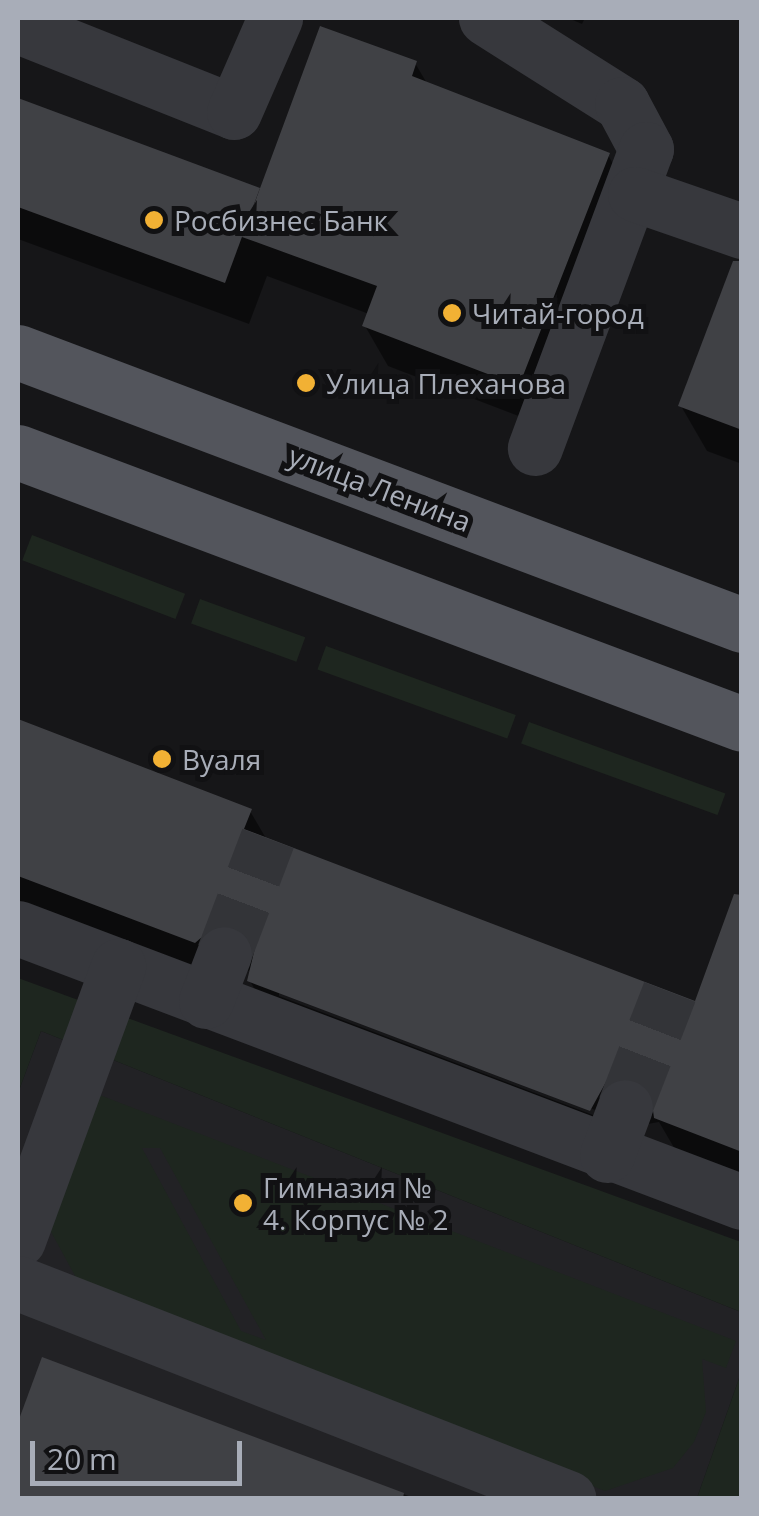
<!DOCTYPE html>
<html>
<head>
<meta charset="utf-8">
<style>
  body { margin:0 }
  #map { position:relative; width:759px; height:1516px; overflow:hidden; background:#161618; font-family:"Open Sans",sans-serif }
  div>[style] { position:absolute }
  .built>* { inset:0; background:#222225 }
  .green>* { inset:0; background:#1e261f; transform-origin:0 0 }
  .shadow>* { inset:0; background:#0007 }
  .building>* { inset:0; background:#404145 }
  .minor-tunnel>* { height:55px; margin-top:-27.5px; transform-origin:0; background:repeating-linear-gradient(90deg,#333438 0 55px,transparent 0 83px) }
  .minor>* { height:55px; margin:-27.5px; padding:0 27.5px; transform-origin:27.5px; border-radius:27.5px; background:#37383d }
  .major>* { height:55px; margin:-27.5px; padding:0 27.5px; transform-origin:27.5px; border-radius:27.5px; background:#53555c }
  .dots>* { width:28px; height:28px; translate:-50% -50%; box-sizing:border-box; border:5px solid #111113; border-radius:50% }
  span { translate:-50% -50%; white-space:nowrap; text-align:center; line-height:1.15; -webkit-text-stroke:10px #111113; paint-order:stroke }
  .poi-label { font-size:28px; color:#a8adb8 }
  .left { translate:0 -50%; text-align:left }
  .street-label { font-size:28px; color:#a8adb8 }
  .frame { position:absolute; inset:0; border:20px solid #a8adb8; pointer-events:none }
  .scale { position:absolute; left:30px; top:1441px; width:212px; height:45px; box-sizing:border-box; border:5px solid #a8adb8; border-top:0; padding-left:12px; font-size:30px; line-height:35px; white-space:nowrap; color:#a8adb8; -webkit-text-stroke:8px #111113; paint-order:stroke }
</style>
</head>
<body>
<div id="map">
  <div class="built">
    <div style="clip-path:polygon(41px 1031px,741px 1312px,741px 1373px,697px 1498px,18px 1498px,18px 1093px)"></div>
  </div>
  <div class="green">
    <div style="left:32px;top:535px;width:164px;height:27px;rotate:21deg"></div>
    <div style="left:200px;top:599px;width:112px;height:26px;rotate:20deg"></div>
    <div style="left:326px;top:646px;width:202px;height:25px;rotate:20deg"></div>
    <div style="left:529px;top:722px;width:209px;height:23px;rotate:20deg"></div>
    <div style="clip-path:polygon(18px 978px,741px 1242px,741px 1312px,41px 1031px,18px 1093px)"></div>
    <div style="clip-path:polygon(evenodd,92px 1092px,736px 1341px,726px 1368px,702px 1359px,706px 1412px,694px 1442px,673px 1468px,605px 1491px,79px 1283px,50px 1230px,92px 1092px,142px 1148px,160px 1148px,266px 1340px,241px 1331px,142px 1148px)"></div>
    <div style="clip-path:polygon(741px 1373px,741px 1498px,697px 1498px)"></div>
  </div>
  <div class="shadow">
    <div style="clip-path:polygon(568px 18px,585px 18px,582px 24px)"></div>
    <div style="clip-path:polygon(415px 63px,428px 85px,608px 155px,631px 195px,542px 425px,388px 366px,365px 326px,369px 314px,267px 276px,249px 324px,18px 239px,18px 101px,261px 194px)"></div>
    <div style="clip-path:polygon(742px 298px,742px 464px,707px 451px,681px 406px)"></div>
    <div style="clip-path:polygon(evenodd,18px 722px,250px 811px,267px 840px,697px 1004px,742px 993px,742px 1185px,683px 1163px,659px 1122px,631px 1127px,616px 1155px,276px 1026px,250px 981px,253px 968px,221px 987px,18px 909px,18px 722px,279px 991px,603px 1113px,601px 1118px,279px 996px,279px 991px)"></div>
    <div style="clip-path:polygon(43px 1360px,414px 1498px,18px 1498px,18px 1429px)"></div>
  </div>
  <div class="building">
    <div style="clip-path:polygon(320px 26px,417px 61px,412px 76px,610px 153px,519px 386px,362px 326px,377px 286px,242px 237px)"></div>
    <div style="clip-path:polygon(18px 98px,260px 188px,225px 283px,18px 207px)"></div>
    <div style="clip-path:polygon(733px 261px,742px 261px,742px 430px,678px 406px)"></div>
    <div style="clip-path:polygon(18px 719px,252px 809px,244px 829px,695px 1001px,734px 894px,742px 895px,742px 1152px,654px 1118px,650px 1088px,635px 1078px,606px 1082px,590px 1111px,247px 981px,255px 948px,236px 925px,218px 923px,195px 943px,18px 876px)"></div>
    <div style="clip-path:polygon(42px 1357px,404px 1493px,403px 1498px,18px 1498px,18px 1422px)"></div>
  </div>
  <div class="minor-tunnel">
    <div style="left:224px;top:954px;width:124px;rotate:-69.2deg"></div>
    <div style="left:625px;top:1107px;width:124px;rotate:-68.8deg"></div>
  </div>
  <div class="minor">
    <div style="left:486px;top:18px;width:161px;rotate:32.3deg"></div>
    <div style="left:622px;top:104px;width:51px;rotate:61.9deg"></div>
    <div style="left:646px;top:149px;width:319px;rotate:110.4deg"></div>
    <div style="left:18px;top:26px;width:232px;rotate:21.7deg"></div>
    <div style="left:234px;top:112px;width:103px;rotate:-66.4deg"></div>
    <div style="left:635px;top:194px;width:113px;rotate:19.1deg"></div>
    <div style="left:18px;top:928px;width:774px;rotate:20.73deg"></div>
    <div style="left:206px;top:1001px;width:50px;rotate:-69deg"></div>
    <div style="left:607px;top:1155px;width:51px;rotate:-69.4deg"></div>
    <div style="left:18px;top:1240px;width:292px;rotate:-69.9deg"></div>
    <div style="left:18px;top:1283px;width:591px;rotate:21.35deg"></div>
  </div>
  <div class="major">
    <div style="left:18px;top:352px;width:774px;rotate:20.66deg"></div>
    <div style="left:18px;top:452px;width:773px;rotate:20.59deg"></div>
  </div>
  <div class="dots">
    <div style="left:154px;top:220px;background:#f2b134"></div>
    <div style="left:452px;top:313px;background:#f2b134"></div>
    <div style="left:306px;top:383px;background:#f2b134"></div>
    <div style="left:162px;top:759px;background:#f2b134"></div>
    <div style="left:243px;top:1203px;background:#f2b134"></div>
  </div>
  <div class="poi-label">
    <span class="left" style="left:174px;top:220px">Росбизнес Банк</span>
    <span class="left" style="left:472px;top:313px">Читай-город</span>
    <span class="left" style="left:326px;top:383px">Улица Плеханова</span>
    <span class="left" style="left:182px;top:759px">Вуаля</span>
    <span class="left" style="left:263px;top:1203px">Гимназия №<br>4. Корпус № 2</span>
  </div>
  <div class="street-label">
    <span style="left:380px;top:488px;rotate:21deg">улица Ленина</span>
  </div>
  <div class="frame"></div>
  <div class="scale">20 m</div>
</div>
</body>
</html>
